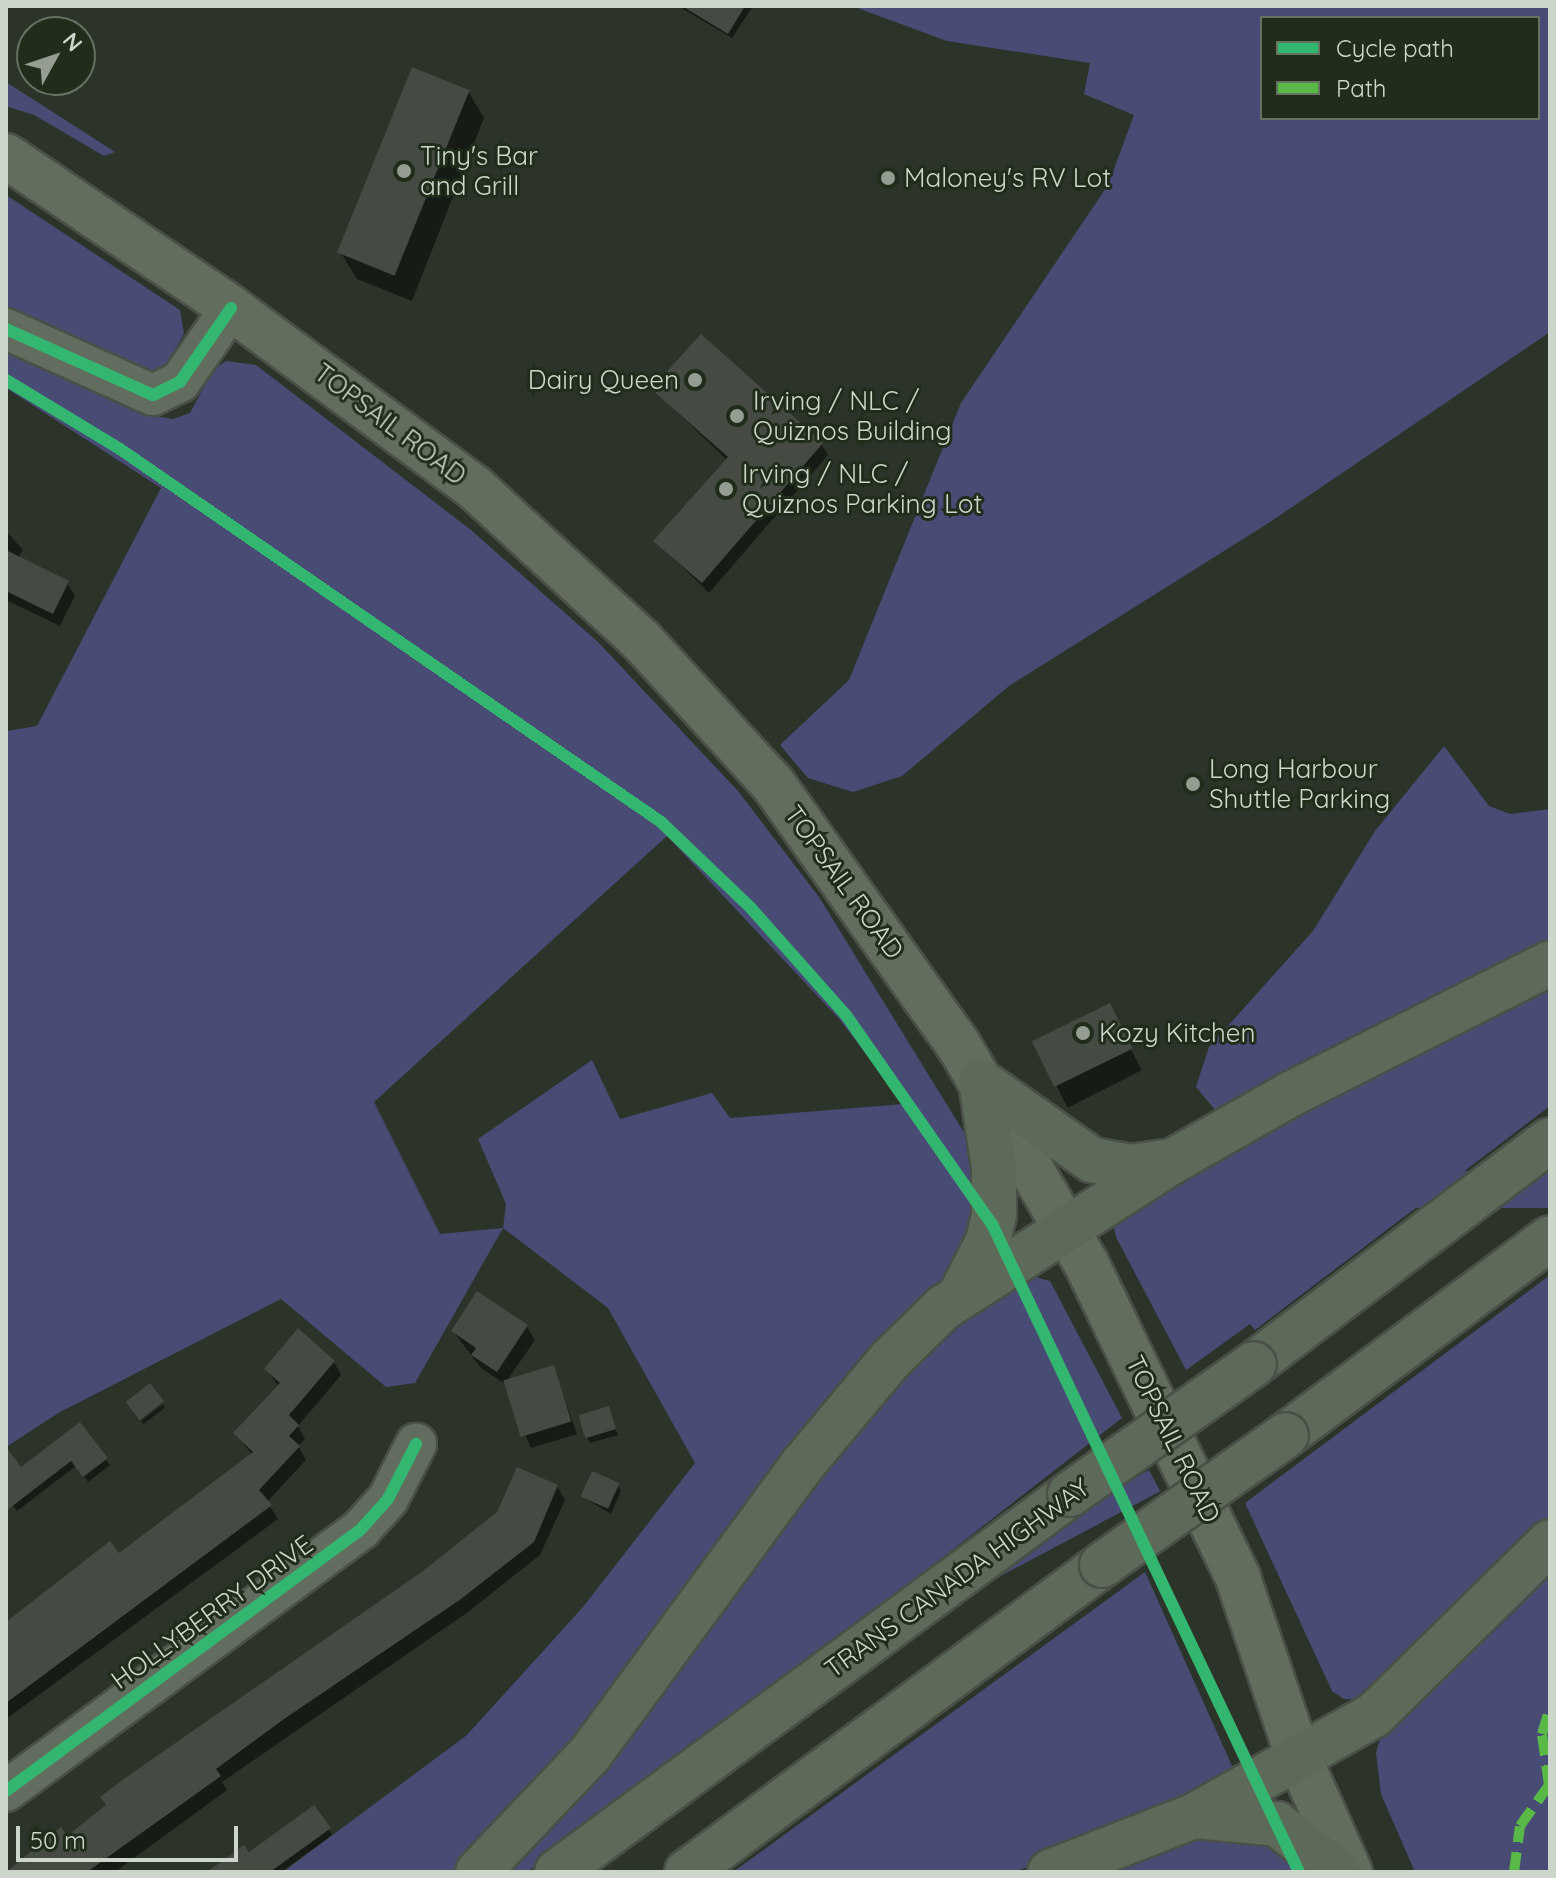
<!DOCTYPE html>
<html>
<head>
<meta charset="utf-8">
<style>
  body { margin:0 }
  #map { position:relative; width:1556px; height:1878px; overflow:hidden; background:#2c3329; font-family:Quicksand,sans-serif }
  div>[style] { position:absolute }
  .green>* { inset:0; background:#484c75; transform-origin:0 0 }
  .shadow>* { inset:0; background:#0007; transform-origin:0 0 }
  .building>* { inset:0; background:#454b43; transform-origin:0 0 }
  .roads { filter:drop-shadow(2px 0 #4a5047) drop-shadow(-2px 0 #4a5047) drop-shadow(0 2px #4a5047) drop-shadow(0 -2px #4a5047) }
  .minor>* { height:40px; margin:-20px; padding:0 20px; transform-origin:20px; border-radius:20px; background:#626d5f }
  .major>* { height:44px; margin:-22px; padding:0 22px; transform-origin:22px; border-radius:22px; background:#626d5d }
  .highway>* { height:44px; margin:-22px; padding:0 22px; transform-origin:22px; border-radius:22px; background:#5e6a59 }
  .bridges { filter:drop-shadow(2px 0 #4a5047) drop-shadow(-2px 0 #4a5047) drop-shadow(0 2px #4a5047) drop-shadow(0 -2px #4a5047) }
  .highway-bridge>* { height:44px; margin:-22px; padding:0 22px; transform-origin:22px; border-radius:22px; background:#5e6a59 }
  .quiet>* { height:10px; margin-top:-5px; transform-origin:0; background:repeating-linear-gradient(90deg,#58b947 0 20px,transparent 0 30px) }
  .cycleway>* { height:12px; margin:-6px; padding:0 6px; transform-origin:6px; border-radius:6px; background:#33b770 }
  .dots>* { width:22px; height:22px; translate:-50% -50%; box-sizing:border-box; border:4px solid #202d1b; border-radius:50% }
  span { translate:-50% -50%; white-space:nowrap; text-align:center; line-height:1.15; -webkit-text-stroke:6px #202d1b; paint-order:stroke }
  .poi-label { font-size:26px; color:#cdd6ca }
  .left { translate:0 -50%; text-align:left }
  .right { translate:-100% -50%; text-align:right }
  .street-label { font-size:26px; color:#cdd6ca }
  .frame { position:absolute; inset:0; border:8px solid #cdd6ca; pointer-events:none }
  .legend { position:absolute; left:1260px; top:16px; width:280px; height:104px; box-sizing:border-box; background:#202d1b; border:2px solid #657161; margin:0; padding:10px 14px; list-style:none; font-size:24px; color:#cdd6ca }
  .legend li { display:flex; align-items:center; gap:16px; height:40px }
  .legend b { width:40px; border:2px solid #657161 }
  .north { position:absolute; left:16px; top:16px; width:80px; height:80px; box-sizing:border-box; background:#202d1b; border:2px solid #657161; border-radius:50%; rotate:50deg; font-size:22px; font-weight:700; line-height:32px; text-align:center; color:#cdd6ca }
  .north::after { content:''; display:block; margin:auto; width:28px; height:36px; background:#959d92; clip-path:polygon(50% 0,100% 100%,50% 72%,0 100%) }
  .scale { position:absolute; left:16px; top:1826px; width:222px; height:36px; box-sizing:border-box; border:4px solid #cdd6ca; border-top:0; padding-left:10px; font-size:24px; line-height:28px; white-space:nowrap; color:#cdd6ca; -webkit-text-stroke:6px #202d1b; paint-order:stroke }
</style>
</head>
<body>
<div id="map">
  <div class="green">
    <div style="clip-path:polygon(evenodd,852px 6px,1550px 6px,1550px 332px,1267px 524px,1009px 686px,902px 776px,853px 792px,808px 778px,780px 745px,849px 680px,961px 403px,1108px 185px,1134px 115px,1084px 94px,1090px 63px,947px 41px,852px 6px,1262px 18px,1538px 18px,1538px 118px,1262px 118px,1262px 18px)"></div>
    <div style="clip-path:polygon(6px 82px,115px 152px,104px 156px,34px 115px,6px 106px)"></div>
    <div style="clip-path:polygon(6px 195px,180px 310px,184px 334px,163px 370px,148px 377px,6px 313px)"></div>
    <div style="clip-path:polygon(evenodd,6px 343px,154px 416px,173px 419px,190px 413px,213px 370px,226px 361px,256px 365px,471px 530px,598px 642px,738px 791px,819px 897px,976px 1152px,984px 1185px,959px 1265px,600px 1717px,452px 1872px,283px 1872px,467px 1735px,583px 1607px,695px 1463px,608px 1308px,503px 1228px,415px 1383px,386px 1387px,281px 1299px,60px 1412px,6px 1447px,6px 731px,37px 726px,161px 488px,6px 388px,6px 343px,667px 836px,840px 1020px,904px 1104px,730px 1118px,712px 1093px,620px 1119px,592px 1060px,478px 1139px,506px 1204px,503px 1228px,440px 1234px,374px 1102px,667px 836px)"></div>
    <div style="clip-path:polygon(1444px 746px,1489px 806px,1510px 814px,1550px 809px,1550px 949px,1221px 1117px,1196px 1087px,1209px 1047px,1313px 931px,1375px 831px)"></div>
    <div style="clip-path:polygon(1550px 977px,1550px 1106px,1255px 1330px,1250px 1324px,1186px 1370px,1117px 1239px,1114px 1229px,1121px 1211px)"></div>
    <div style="left:1550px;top:1171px;width:37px;height:425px;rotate:90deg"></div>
    <div style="clip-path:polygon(1550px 1275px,1550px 1528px,1359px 1699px,1344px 1699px,1332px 1691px,1245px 1503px)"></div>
    <div style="clip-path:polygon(1035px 1277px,1050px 1281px,1122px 1418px,660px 1777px,527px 1872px,494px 1872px,909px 1358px,1018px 1278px)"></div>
    <div style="left:1149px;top:1470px;width:24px;height:680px;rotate:62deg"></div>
    <div style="clip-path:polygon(1550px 1556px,1550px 1872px,1415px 1872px,1381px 1794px,1376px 1753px,1382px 1731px)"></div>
    <div style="clip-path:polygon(1145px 1572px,1237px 1777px,1090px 1846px,1013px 1872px,733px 1872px)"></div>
    <div style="clip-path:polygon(1255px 1829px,1323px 1872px,1093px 1872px,1192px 1841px)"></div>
  </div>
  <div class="shadow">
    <div style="clip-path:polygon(678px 6px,753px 6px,732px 38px)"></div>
    <div style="clip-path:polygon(468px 91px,484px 118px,412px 301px,357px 279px,341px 253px)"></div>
    <div style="clip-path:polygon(654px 390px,821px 444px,828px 455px,709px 593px,656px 541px,728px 461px)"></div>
    <div style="clip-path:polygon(6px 531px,23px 550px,18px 558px,67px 583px,75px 596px,60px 626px,6px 600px)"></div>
    <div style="left:1109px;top:1006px;width:72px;height:83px;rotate:63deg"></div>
    <div style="clip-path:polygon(477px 1294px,527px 1327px,535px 1340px,506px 1382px,553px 1368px,577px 1434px,531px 1448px,505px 1384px,481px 1368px,453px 1331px)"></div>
    <div style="clip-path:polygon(334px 1362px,341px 1375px,298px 1426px,305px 1439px,298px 1446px,306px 1460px,267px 1502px,278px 1519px,6px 1719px,6px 1638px,252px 1455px,236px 1433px,279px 1387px,266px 1369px)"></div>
    <div style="clip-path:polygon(163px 1404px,165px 1408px,143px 1424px,141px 1421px)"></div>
    <div style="clip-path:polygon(608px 1408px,618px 1435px,590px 1443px,587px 1437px)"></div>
    <div style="clip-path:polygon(80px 1425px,110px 1465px,88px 1482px,76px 1466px,17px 1511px,9px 1501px,6px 1503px,6px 1462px,21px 1470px)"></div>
    <div style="clip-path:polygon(617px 1485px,621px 1491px,611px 1514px,583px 1497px)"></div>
    <div style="clip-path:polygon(557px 1486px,565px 1500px,540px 1555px,468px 1612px,222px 1782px,227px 1790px,115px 1872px,6px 1872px,61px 1830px,67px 1838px)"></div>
    <div style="clip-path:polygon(329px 1829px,332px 1835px,281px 1872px,219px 1872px,249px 1855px)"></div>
  </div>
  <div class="building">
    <div style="clip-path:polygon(682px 6px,745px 6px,728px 34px)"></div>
    <div style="left:412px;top:67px;width:62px;height:200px;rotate:22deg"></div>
    <div style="clip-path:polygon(701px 334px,823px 443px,702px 583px,653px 541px,728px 457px,651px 389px)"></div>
    <div style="clip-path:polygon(6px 550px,69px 581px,53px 614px,6px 591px)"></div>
    <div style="left:1110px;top:1003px;width:51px;height:87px;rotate:64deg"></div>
    <div style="clip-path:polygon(477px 1291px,528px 1325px,497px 1372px,471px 1355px,476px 1348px,451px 1331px)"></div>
    <div style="clip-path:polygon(298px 1328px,335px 1361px,289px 1415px,299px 1425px,289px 1436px,300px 1446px,259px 1490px,272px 1505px,6px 1703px,6px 1622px,110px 1541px,119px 1553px,253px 1452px,233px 1433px,280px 1383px,264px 1369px)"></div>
    <div style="left:554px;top:1365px;width:59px;height:53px;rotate:73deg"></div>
    <div style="left:150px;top:1383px;width:23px;height:31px;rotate:52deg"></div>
    <div style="left:609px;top:1406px;width:24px;height:32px;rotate:73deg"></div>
    <div style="clip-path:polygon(80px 1422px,108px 1458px,83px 1477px,71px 1461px,6px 1511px,6px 1447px,21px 1467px)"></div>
    <div style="clip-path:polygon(517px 1467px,558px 1485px,534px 1542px,461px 1599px,284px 1719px,216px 1769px,221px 1776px,87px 1872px,6px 1872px,61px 1827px,67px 1836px,106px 1805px,100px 1797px,128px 1776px,423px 1571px,497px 1512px)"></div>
    <div style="left:592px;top:1471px;width:30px;height:28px;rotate:24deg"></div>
    <div style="clip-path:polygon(314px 1805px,331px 1828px,270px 1872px,207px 1872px,244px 1845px,249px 1852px)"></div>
  </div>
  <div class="roads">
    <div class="minor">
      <div style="left:6px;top:329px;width:161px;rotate:24.2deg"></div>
      <div style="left:153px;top:395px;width:30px;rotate:-26deg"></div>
      <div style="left:180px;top:382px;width:90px;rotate:-55.4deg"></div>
      <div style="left:6px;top:1791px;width:441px;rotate:-36.4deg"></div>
      <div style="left:361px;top:1529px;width:40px;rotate:-48deg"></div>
      <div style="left:388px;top:1499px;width:62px;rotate:-63deg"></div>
    </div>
    <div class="major">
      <div style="left:6px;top:156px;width:272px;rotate:34deg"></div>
      <div style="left:231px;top:308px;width:303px;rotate:36.4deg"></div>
      <div style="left:475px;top:488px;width:225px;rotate:42.5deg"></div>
      <div style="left:641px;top:640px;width:195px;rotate:47.5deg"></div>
      <div style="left:773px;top:784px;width:319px;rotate:54.6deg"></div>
      <div style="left:958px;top:1044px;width:254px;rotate:59.7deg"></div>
      <div style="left:1086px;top:1263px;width:350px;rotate:64.2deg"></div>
      <div style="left:1238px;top:1578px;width:188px;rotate:71.4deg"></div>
      <div style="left:1298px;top:1756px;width:127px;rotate:65.9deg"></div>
    </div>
    <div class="highway">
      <div style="left:981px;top:1082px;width:136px;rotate:35.1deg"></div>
      <div style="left:1092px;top:1160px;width:39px;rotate:10deg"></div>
      <div style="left:1130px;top:1167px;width:37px;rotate:-8deg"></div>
      <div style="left:962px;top:1292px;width:57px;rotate:-63deg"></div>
      <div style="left:988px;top:1241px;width:27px;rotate:-77deg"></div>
      <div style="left:994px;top:1215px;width:47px;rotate:-90deg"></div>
      <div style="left:994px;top:1168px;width:87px;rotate:-98.6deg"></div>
      <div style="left:1254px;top:1364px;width:371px;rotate:-37.1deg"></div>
      <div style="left:1286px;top:1435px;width:329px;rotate:-36.7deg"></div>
      <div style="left:1196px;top:1816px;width:81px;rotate:5.6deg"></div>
      <div style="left:1277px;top:1824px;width:78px;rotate:38.2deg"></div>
      <div style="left:478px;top:1872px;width:163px;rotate:-46.5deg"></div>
      <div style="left:590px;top:1754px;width:361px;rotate:-53.7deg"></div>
      <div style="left:804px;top:1463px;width:133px;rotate:-50.2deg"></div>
      <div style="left:889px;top:1361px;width:76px;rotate:-44.5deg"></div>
      <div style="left:943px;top:1308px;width:273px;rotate:-32.6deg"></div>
      <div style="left:1173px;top:1161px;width:136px;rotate:-29.6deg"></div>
      <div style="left:1291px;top:1094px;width:290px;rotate:-26.8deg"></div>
      <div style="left:557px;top:1872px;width:637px;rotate:-36.38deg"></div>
      <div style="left:687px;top:1872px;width:516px;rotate:-36.49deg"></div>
      <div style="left:1050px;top:1872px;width:155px;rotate:-21.3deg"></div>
      <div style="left:1194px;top:1816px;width:206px;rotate:-29.3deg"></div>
      <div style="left:1374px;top:1715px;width:247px;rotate:-44.5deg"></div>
    </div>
  </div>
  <div class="bridges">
    <div class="highway-bridge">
      <div style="left:1070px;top:1494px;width:225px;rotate:-35.2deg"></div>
      <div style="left:1102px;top:1565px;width:225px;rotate:-35.2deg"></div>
    </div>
  </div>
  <div class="quiet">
    <div style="left:1514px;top:1872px;width:46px;rotate:-82.6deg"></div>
    <div style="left:1520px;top:1826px;width:50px;rotate:-54.7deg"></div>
    <div style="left:1549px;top:1785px;width:51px;rotate:-97.8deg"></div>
    <div style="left:1542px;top:1734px;width:28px;rotate:-73deg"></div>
  </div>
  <div class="cycleway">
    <div style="left:6px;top:329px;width:161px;rotate:24.2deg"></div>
    <div style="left:153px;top:395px;width:30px;rotate:-26deg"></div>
    <div style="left:180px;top:382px;width:90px;rotate:-55.4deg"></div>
    <div style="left:6px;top:380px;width:133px;rotate:31.2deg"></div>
    <div style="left:120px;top:449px;width:657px;rotate:34.58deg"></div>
    <div style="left:661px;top:822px;width:123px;rotate:43.7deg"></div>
    <div style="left:750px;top:907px;width:144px;rotate:48.4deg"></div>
    <div style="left:846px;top:1015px;width:255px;rotate:55.1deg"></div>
    <div style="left:992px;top:1224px;width:717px;rotate:64.65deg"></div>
    <div style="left:6px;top:1791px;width:441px;rotate:-36.4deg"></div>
    <div style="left:361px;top:1529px;width:40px;rotate:-48deg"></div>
    <div style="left:388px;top:1499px;width:62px;rotate:-63deg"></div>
  </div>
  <div class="dots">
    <div style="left:404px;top:171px;background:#959d92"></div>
    <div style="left:888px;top:178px;background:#959d92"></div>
    <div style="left:695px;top:380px;background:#959d92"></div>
    <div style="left:737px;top:416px;background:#959d92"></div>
    <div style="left:726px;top:489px;background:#959d92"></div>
    <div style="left:1193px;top:784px;background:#959d92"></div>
    <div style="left:1083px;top:1033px;background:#959d92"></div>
  </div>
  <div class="poi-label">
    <span class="left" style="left:420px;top:171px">Tiny's Bar<br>and Grill</span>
    <span class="left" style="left:904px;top:178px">Maloney's RV Lot</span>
    <span class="right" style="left:679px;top:380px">Dairy Queen</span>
    <span class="left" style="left:753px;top:416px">Irving / NLC /<br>Quiznos Building</span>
    <span class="left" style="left:742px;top:489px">Irving / NLC /<br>Quiznos Parking Lot</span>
    <span class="left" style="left:1209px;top:784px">Long Harbour<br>Shuttle Parking</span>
    <span class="left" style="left:1099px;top:1033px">Kozy Kitchen</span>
  </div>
  <div class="street-label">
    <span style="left:390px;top:424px;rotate:37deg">TOPSAIL ROAD</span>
    <span style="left:844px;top:882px;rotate:54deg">TOPSAIL ROAD</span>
    <span style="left:1173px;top:1439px;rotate:64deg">TOPSAIL ROAD</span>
    <span style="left:957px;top:1578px;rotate:-36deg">TRANS CANADA HIGHWAY</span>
    <span style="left:212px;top:1612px;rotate:-36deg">HOLLYBERRY DRIVE</span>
  </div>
  <div class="frame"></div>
  <ul class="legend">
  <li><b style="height:10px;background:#33b770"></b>Cycle path</li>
  <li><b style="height:10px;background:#58b947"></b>Path</li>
  </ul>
  <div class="north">N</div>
  <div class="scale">50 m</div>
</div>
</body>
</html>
